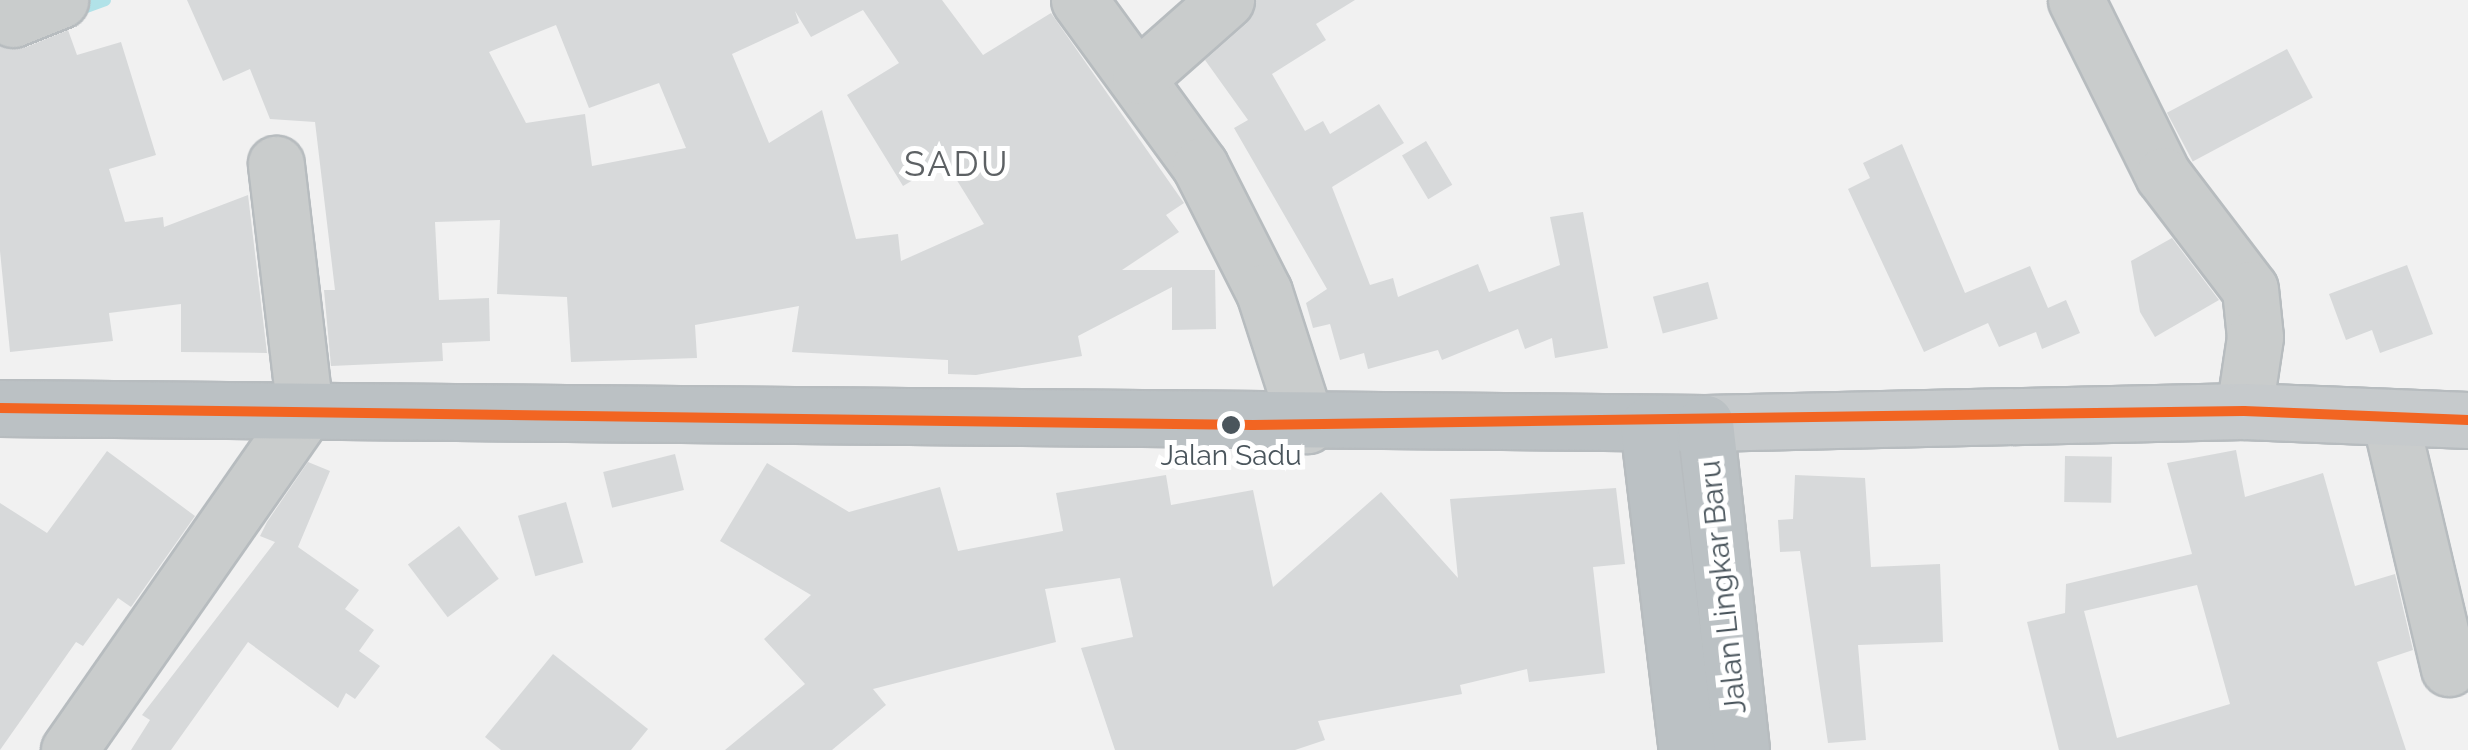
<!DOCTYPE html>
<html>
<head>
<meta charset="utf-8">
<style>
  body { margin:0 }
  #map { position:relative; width:2468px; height:750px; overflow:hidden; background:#f1f1f1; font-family:Raleway,sans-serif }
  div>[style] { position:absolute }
  .stream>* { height:11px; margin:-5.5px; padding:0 5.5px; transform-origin:5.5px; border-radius:5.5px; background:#b1e2e8 }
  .building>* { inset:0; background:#d7d9da; transform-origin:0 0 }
  .roads { filter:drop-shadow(2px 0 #b7bcbf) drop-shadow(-2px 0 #b7bcbf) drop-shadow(0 2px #b7bcbf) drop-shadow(0 -2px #b7bcbf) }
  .minor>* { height:55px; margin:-27.5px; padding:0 27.5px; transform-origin:27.5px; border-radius:27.5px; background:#c9cccc }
  .major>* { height:55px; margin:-27.5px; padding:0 27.5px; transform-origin:27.5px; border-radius:27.5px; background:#c6cacc }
  .highway>* { height:55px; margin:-27.5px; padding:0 27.5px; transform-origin:27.5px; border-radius:27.5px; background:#bbc1c4 }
  .bus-1>* { height:10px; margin:-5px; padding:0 5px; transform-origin:5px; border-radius:5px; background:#f26522 }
  .dots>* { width:28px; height:28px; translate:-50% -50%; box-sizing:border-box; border:5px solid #fff; border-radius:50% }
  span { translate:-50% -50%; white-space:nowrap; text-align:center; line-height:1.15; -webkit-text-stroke:10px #fff; paint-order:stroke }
  .bus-label { font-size:28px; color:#4a555c }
  .street-label { font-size:30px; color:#4a555c }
  .quarter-label { font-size:35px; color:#5d6164; letter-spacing:2.5px }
</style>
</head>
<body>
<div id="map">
  <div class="stream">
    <div style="left:72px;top:12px;width:35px;rotate:-20deg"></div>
  </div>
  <div class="building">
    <div style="clip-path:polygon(evenodd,187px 0,942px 0,983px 55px,1051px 13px,1184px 203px,1166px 215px,1179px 232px,1122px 270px,1215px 270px,1216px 329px,1172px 330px,1172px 287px,1078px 336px,1082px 356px,976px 375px,948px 374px,948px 360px,792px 352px,799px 306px,695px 325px,697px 358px,571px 362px,567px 297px,497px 294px,500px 220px,435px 222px,439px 300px,489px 298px,490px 341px,442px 343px,443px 361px,331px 366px,324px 290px,335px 290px,315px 122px,270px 119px,250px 69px,223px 81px,187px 0,863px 10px,899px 63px,847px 95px,903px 186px,945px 161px,984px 224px,901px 261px,898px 234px,856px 239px,822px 110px,769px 143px,732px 54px,799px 23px,795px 11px,811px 37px,863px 10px,187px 0,556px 25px,589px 108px,659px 83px,686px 148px,592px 166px,585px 114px,526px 123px,489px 52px,556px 25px)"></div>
    <div style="clip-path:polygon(1256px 0,1355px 0,1316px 24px,1326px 40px,1272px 74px,1305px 131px,1323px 121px,1330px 134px,1379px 104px,1404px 143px,1332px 187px,1370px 285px,1393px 278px,1398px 297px,1478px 264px,1489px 292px,1560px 265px,1550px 217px,1583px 212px,1608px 348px,1555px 358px,1552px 338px,1525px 349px,1518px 329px,1442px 360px,1438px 350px,1368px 369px,1364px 353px,1340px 360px,1330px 324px,1313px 328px,1306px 303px,1327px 289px,1234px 128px,1248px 120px,1205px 60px,1247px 23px)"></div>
    <div style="clip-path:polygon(68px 30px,77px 55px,121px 42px,156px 155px,109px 169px,125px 222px,163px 217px,164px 227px,248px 195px,267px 353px,181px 352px,181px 304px,109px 313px,113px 341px,10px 352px,0 251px,0 46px,24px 48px)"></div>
    <div style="left:2287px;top:49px;width:55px;height:136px;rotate:62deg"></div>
    <div style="left:1426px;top:141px;width:51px;height:28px;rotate:59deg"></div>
    <div style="clip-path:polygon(1902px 144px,1965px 293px,2030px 266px,2048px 308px,2066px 300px,2080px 333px,2042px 349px,2036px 332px,1999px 347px,1988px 323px,1924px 352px,1848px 189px,1870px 178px,1863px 163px)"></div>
    <div style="clip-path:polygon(2172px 238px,2219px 300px,2155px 337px,2140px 312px,2131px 261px)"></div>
    <div style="clip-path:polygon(2407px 265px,2433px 334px,2380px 353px,2372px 330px,2346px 340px,2329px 294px)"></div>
    <div style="left:1708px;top:282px;width:38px;height:57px;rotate:75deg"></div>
    <div style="clip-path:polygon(evenodd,2236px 450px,2245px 497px,2323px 473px,2355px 586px,2395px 574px,2413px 650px,2377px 662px,2406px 750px,2059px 750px,2027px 622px,2065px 613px,2066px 584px,2192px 554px,2167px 463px,2236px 450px,2197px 585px,2230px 704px,2117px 738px,2084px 611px,2197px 585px)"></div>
    <div style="clip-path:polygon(107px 451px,195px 516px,131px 607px,118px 598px,83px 646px,76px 642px,0 750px,0 503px,47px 533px)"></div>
    <div style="left:675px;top:454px;width:37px;height:74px;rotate:76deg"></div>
    <div style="left:2065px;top:456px;width:47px;height:46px;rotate:1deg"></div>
    <div style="clip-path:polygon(308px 462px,330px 471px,298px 547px,359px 590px,345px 609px,374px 630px,359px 651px,380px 666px,355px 699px,346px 693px,338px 708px,248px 642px,171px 750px,131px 750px,150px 720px,142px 715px,275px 542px,260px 536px,267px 522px)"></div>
    <div style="clip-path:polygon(767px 463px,849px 512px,940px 487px,958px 551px,1063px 531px,1056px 493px,1166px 475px,1171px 505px,1253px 490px,1273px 587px,1381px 492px,1458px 578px,1450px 499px,1616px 488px,1625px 564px,1593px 567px,1605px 673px,1529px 682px,1527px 669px,1460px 685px,1462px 694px,1318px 721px,1325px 740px,1295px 750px,1115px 750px,1081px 648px,1133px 637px,1120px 578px,1045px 589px,1056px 642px,873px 689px,886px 705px,832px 750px,725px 750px,805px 684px,764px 639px,811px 595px,720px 541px)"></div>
    <div style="clip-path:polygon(1795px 475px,1865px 478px,1871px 567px,1940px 564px,1943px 642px,1858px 645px,1866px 740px,1828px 743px,1800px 551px,1780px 552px,1778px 520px,1793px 519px)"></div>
    <div style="left:566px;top:502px;width:63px;height:50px;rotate:74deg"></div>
    <div style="left:459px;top:526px;width:66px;height:64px;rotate:53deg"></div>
    <div style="clip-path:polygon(553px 654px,648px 729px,631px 750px,501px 750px,485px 737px)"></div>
  </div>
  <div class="roads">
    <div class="minor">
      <div style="left:1079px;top:0;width:205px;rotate:53.9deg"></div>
      <div style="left:1200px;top:166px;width:141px;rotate:63.1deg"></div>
      <div style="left:1264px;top:292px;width:140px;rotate:72.1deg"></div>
      <div style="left:2076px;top:0;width:195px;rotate:63.6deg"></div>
      <div style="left:2163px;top:175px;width:143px;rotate:52.7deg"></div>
      <div style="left:2250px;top:289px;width:48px;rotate:84.1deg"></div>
      <div style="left:2255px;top:337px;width:75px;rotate:98.5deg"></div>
      <div style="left:13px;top:19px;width:51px;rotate:-22deg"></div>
      <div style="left:1140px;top:76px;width:115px;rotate:-41.5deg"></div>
      <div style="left:2390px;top:419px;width:256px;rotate:76.7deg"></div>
      <div style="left:69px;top:750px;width:412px;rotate:-55.1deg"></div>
      <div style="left:305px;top:412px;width:250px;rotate:-96.7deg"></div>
    </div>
    <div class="major">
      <div style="left:1705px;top:423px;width:539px;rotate:-1.28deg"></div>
      <div style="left:2244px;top:411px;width:224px;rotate:2.3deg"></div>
    </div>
    <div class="highway">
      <div style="left:0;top:408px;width:1705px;rotate:0.5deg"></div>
      <div style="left:1705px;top:423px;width:329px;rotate:83.7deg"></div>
      <div style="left:1648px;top:425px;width:327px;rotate:83.2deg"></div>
    </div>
  </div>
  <div class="bus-1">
    <div style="left:0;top:408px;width:1253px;rotate:0.78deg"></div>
    <div style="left:1253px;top:425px;width:991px;rotate:-0.81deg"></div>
    <div style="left:2244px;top:411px;width:224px;rotate:2.3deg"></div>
  </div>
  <div class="dots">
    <div style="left:1231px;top:425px;background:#4a555c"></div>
  </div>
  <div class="bus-label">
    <span style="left:1231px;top:456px">Jalan Sadu</span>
  </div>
  <div class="street-label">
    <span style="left:1723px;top:587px;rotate:-96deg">Jalan Lingkar Baru</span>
  </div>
  <div class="quarter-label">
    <span style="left:957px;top:164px">SADU</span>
  </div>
</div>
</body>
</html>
